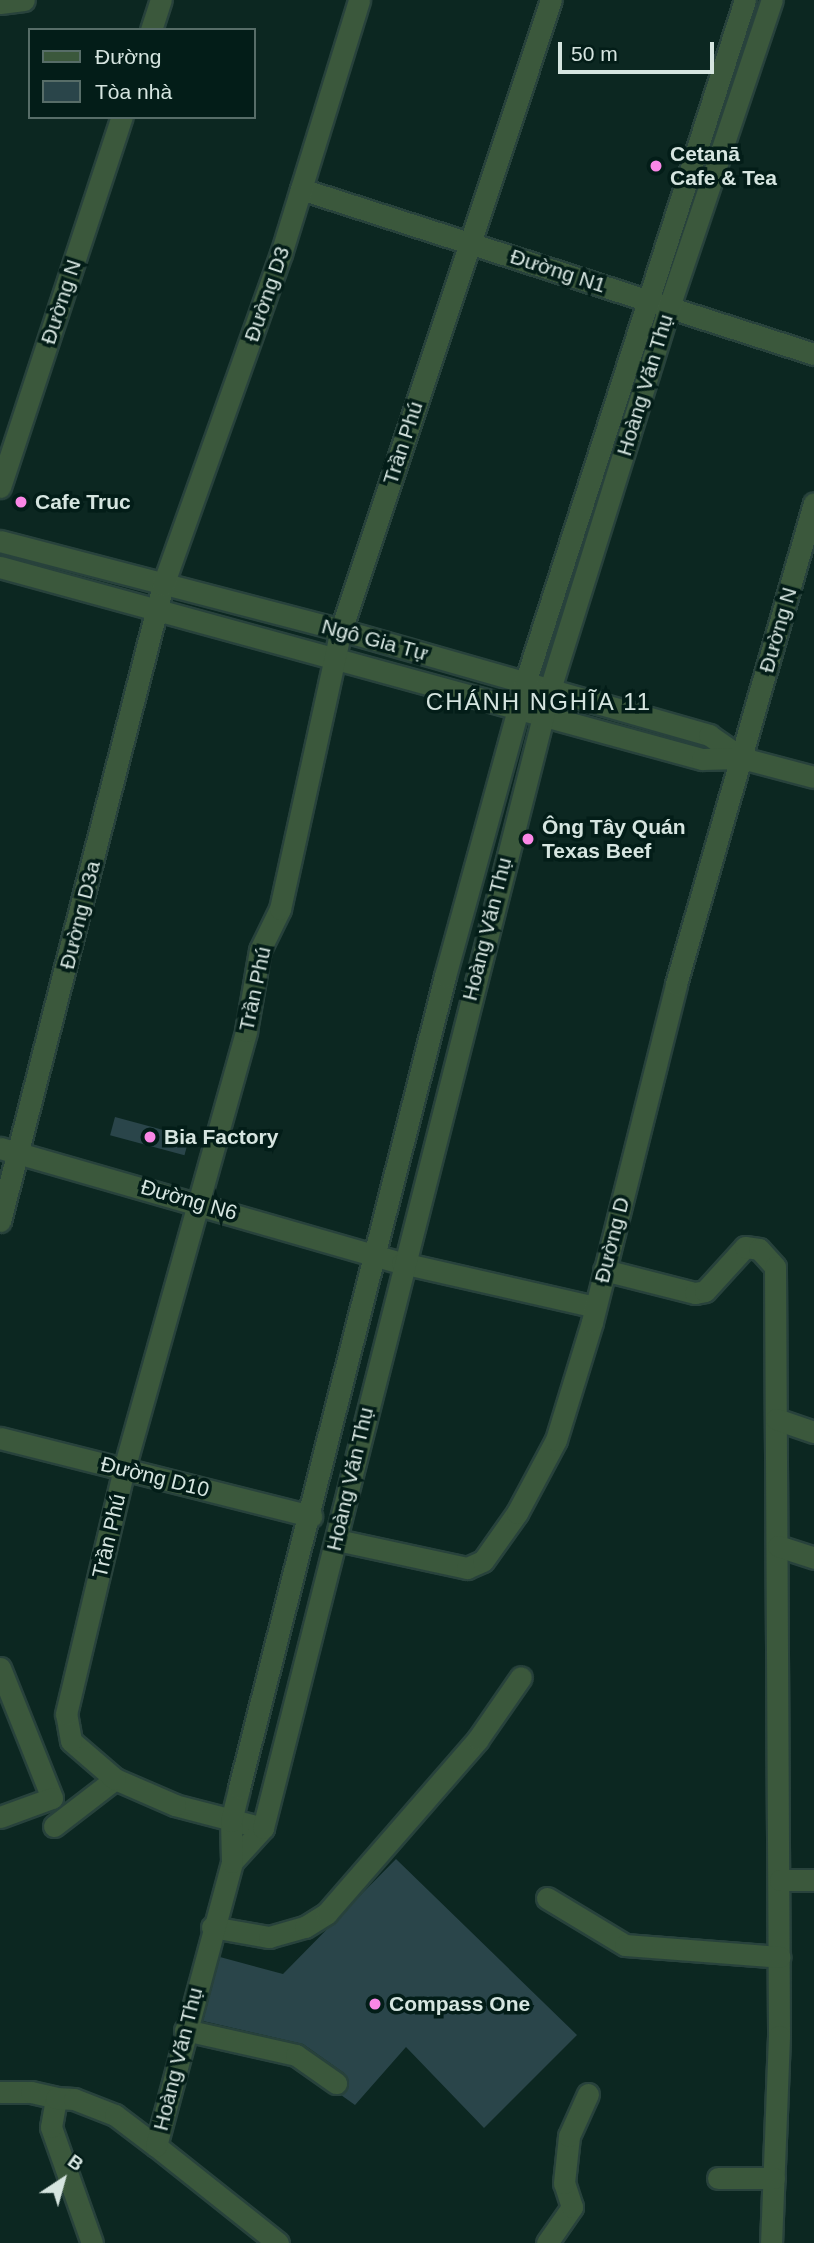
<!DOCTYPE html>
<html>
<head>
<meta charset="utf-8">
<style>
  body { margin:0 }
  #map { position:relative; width:814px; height:2243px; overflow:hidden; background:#0c2721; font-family:Arial,sans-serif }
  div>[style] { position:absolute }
  .building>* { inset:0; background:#2a454a; transform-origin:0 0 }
  .roads { filter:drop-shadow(2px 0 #28423c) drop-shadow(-2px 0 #28423c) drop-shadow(0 2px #28423c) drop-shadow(0 -2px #28423c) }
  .minor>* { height:21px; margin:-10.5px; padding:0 10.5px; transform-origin:10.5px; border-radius:10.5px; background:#3b583c }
  .dots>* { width:19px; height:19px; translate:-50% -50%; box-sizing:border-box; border:4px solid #031d18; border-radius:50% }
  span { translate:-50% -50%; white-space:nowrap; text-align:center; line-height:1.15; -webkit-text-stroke:7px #031d18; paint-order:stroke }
  .poi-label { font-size:21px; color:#d6e5e0; font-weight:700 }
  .left { translate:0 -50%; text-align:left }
  .street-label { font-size:21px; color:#d6e5e0 }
  .quarter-label { font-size:24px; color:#d6e5e0; letter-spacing:2px }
  .legend { position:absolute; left:28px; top:28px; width:228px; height:91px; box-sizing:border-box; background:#031d18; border:2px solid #576d68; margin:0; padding:9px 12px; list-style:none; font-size:21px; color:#d6e5e0 }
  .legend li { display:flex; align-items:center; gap:14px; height:35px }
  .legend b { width:35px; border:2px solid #576d68 }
  .north { position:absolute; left:28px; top:2145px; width:70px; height:70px; -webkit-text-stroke:5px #031d18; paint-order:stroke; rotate:36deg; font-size:19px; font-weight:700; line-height:28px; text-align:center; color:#d6e5e0 }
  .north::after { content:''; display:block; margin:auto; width:24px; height:32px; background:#d6e5e0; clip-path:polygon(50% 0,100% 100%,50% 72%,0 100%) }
  .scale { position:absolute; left:558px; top:42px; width:156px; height:32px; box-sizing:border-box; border:4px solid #d6e5e0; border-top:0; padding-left:9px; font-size:21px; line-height:24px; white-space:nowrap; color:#d6e5e0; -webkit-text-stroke:5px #031d18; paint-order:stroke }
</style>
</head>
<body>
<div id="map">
  <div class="building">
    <div style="left:115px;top:1117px;width:77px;height:19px;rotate:15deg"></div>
    <div style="clip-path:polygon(396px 1859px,577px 2035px,484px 2128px,406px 2047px,355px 2105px,341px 2095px,349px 2085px,344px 2073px,303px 2044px,203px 2021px,220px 1957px,283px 1974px)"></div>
  </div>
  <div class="roads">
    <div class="minor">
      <div style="left:0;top:3px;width:24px;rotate:-7deg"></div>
      <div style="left:151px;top:30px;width:32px;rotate:-72deg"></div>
      <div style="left:301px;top:189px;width:539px;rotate:17.83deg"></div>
      <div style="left:0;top:487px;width:390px;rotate:-71.8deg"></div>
      <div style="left:0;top:541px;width:352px;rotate:14.6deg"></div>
      <div style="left:341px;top:630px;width:383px;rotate:15.9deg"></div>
      <div style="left:709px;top:735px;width:40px;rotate:34.9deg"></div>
      <div style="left:0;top:567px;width:728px;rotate:15.3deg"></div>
      <div style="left:702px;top:759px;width:40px;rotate:-1.4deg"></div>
      <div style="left:742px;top:758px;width:74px;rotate:14.8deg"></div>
      <div style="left:0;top:1148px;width:418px;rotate:16deg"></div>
      <div style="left:402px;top:1263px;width:198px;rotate:12.8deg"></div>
      <div style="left:0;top:1221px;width:657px;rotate:-75.63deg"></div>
      <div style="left:163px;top:585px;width:351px;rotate:-70.4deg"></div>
      <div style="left:281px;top:254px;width:266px;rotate:-72.9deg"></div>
      <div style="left:604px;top:1270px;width:94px;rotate:14.2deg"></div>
      <div style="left:695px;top:1293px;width:10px;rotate:-11deg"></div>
      <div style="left:705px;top:1291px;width:59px;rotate:-47.7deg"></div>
      <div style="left:745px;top:1247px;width:14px;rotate:8deg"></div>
      <div style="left:759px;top:1249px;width:24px;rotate:48deg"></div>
      <div style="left:775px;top:1267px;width:769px;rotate:89.7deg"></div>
      <div style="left:779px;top:2036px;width:207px;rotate:92.2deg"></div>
      <div style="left:776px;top:1419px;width:40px;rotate:18.9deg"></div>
      <div style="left:0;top:1438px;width:321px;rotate:14.1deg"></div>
      <div style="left:337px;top:1540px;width:133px;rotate:12.2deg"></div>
      <div style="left:467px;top:1568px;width:17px;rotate:-24deg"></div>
      <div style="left:483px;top:1561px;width:59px;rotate:-54.7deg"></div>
      <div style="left:517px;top:1513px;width:83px;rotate:-61.9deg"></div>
      <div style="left:556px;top:1440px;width:123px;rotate:-73deg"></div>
      <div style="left:592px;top:1322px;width:348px;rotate:-76deg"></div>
      <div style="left:676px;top:984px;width:500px;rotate:-73.99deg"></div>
      <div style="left:778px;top:1546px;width:38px;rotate:18deg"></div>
      <div style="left:0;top:1668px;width:140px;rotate:68.2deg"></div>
      <div style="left:52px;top:1798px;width:55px;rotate:159.9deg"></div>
      <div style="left:54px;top:1826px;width:77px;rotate:-37.6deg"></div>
      <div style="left:263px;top:1828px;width:91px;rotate:-165.4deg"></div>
      <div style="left:175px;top:1805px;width:65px;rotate:-156.6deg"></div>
      <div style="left:115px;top:1779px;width:58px;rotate:-139.2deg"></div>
      <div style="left:71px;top:1741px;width:27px;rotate:-100deg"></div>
      <div style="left:66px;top:1714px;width:252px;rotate:-76.7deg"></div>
      <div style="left:124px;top:1469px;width:455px;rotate:-74.4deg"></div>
      <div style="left:246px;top:1031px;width:82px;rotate:-80.2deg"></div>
      <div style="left:260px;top:950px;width:46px;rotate:-64deg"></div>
      <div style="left:280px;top:909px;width:286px;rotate:-77.7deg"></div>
      <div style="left:341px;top:630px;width:664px;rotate:-71.57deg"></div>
      <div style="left:232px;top:1862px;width:46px;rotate:-47.6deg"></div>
      <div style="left:263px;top:1828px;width:1175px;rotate:-75.86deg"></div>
      <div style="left:550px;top:689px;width:400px;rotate:-72.7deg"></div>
      <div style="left:669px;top:307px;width:324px;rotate:-71.5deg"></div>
      <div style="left:780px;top:1880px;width:34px"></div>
      <div style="left:547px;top:1898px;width:91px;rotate:31.1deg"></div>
      <div style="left:625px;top:1945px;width:155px;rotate:4.4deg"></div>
      <div style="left:212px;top:1927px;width:58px;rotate:10deg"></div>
      <div style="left:269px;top:1937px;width:37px;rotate:-16deg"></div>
      <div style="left:305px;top:1927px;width:26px;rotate:-32deg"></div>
      <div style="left:327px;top:1913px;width:230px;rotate:-49deg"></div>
      <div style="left:478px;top:1739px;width:75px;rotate:-55.3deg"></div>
      <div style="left:185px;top:2030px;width:114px;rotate:12.7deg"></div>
      <div style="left:296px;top:2055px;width:49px;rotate:35deg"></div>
      <div style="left:0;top:2092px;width:31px"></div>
      <div style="left:31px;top:2092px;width:26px;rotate:13deg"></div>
      <div style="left:718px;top:2178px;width:56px"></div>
      <div style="left:92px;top:2243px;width:123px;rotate:-109.5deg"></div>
      <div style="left:51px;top:2127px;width:29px;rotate:-80deg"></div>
      <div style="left:56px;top:2098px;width:18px;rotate:3deg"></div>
      <div style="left:74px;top:2099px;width:44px;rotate:21.3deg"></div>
      <div style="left:115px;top:2115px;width:51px;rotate:37.1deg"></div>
      <div style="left:278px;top:2243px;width:156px;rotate:-141.5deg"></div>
      <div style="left:156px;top:2146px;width:294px;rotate:-75deg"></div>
      <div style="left:232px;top:1862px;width:41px;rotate:-91.4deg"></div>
      <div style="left:231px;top:1821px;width:34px;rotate:-76deg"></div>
      <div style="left:239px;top:1788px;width:838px;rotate:-75.76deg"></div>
      <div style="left:445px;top:976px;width:304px;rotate:-74.7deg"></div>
      <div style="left:525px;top:683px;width:718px;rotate:-72.15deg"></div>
      <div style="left:547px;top:2243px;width:44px;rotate:-55.2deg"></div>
      <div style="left:572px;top:2207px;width:25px;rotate:-108deg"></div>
      <div style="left:564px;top:2183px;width:47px;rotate:-83.9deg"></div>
      <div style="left:569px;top:2136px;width:46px;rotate:-65.7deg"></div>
    </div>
  </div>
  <div class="dots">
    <div style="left:656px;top:166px;background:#fa87e6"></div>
    <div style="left:21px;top:502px;background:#fa87e6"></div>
    <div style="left:528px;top:839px;background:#fa87e6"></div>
    <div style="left:150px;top:1137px;background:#fa87e6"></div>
    <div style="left:375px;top:2004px;background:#fa87e6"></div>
  </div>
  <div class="poi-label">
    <span class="left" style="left:670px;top:166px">Cetanā<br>Cafe &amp; Tea</span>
    <span class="left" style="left:35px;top:502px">Cafe Truc</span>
    <span class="left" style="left:542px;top:839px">Ông Tây Quán<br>Texas Beef</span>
    <span class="left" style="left:164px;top:1137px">Bia Factory</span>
    <span class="left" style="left:389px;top:2004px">Compass One</span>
  </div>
  <div class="street-label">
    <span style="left:558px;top:271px;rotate:18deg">Đường N1</span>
    <span style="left:267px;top:294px;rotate:-71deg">Đường D3</span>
    <span style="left:61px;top:302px;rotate:-72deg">Đường N</span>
    <span style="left:645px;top:385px;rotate:-73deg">Hoàng Văn Thụ</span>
    <span style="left:403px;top:443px;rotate:-72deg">Trần Phú</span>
    <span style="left:778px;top:630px;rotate:-74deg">Đường N</span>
    <span style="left:375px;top:640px;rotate:15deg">Ngô Gia Tự</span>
    <span style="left:80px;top:915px;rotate:-76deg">Đường D3a</span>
    <span style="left:487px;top:929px;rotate:-76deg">Hoàng Văn Thụ</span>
    <span style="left:255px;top:989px;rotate:-78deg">Trần Phú</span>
    <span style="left:189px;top:1200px;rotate:16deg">Đường N6</span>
    <span style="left:612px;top:1240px;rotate:-76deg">Đường D</span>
    <span style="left:155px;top:1477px;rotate:14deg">Đường D10</span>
    <span style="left:350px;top:1479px;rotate:-77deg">Hoàng Văn Thụ</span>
    <span style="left:109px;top:1536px;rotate:-77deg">Trần Phú</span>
    <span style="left:178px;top:2059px;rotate:-76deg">Hoàng Văn Thụ</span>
  </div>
  <div class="quarter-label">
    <span style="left:539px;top:702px">CHÁNH NGHĨA 11</span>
  </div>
  <ul class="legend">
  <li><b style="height:9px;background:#3b583c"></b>Đường</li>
  <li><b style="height:19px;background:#2a454a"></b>Tòa nhà</li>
  </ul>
  <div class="north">B</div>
  <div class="scale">50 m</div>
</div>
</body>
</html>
